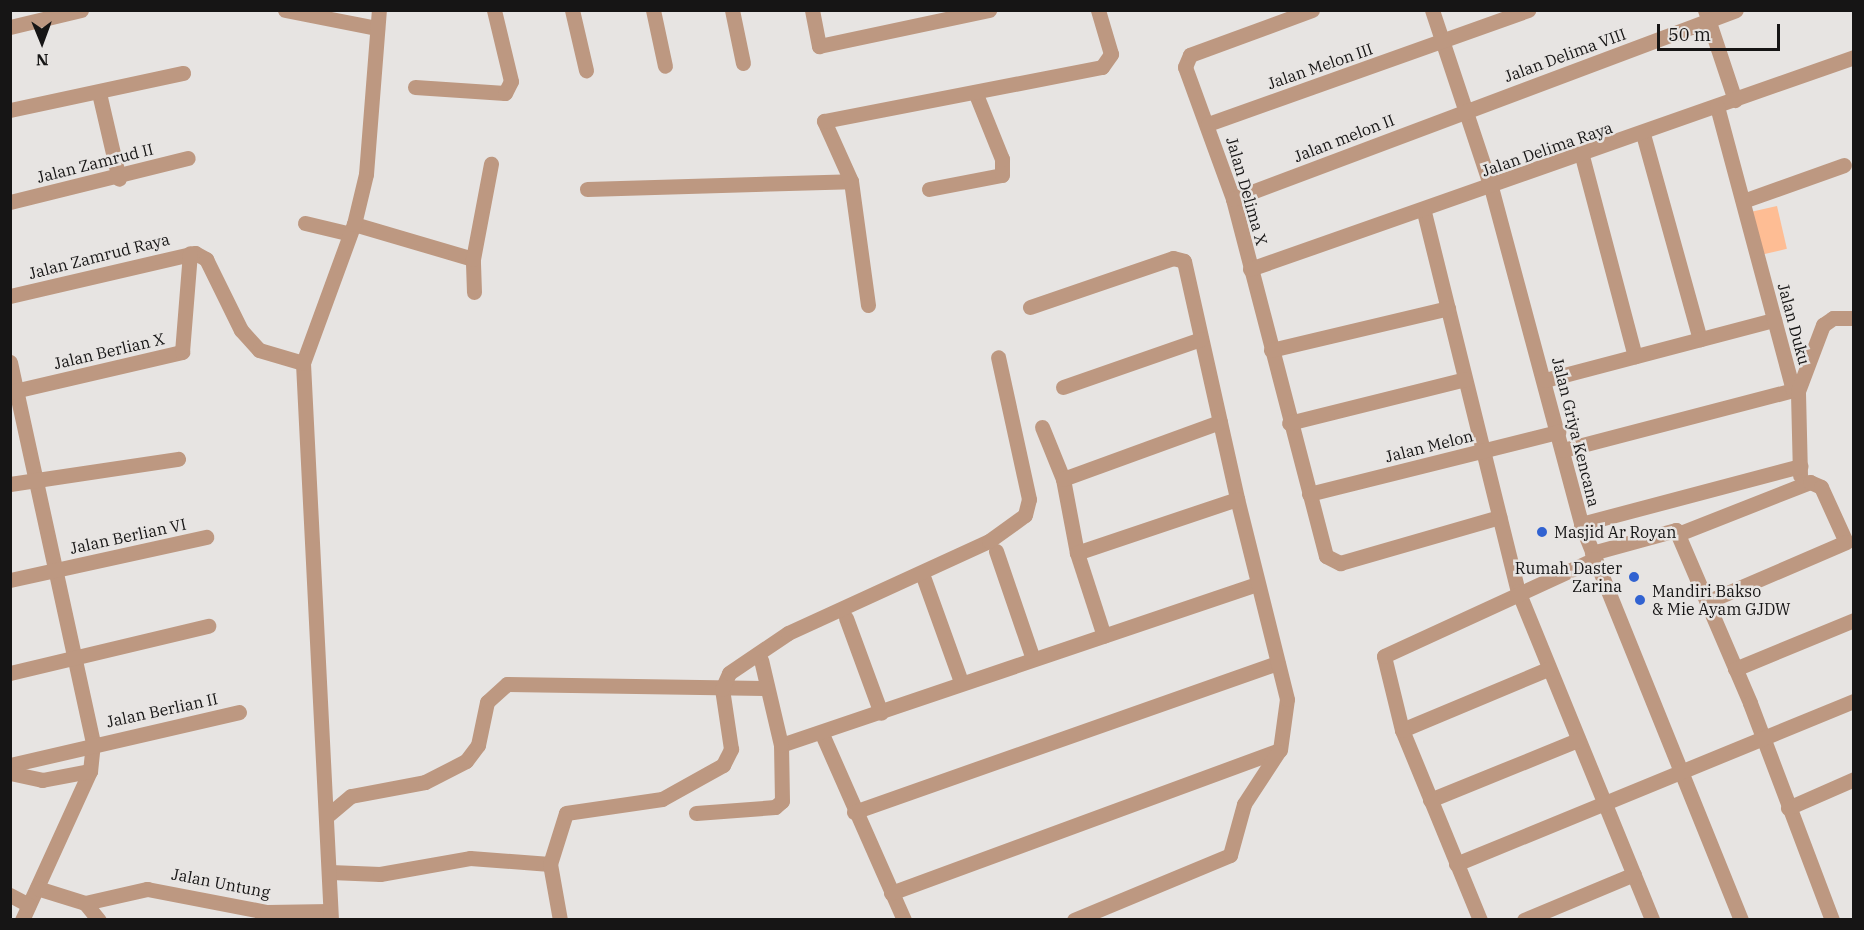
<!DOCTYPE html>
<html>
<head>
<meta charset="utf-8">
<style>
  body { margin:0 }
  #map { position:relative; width:1864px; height:930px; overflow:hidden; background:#e7e4e2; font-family:"IBM Plex Serif",serif }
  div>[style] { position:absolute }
  .green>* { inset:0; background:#febd94; transform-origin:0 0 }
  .street>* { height:15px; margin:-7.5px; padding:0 7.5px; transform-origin:7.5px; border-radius:7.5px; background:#bd9881 }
  .dots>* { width:16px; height:16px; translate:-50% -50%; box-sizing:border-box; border:3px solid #e7e4e2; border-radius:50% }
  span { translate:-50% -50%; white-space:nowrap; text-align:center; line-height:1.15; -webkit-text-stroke:5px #e7e4e2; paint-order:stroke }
  .street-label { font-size:16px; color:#161515 }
  .poi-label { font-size:16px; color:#161515 }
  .left { translate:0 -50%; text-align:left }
  .right { translate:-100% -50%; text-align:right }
  .frame { position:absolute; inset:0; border:12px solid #161515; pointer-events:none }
  .north { position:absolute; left:12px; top:12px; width:60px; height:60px; -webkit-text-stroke:4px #e7e4e2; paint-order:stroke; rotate:179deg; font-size:16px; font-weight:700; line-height:24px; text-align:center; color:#161515 }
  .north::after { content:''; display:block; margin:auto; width:21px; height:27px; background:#161515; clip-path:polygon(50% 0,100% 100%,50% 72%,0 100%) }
  .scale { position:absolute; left:1657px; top:24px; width:123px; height:27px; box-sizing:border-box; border:3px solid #161515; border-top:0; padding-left:8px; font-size:18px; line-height:21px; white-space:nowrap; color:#161515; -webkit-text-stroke:4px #e7e4e2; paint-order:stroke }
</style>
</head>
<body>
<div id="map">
  <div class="green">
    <div style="left:1777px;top:206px;width:44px;height:25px;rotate:77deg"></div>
  </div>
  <div class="street">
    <div style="left:285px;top:10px;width:94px;rotate:11.1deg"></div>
    <div style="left:572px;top:10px;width:62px;rotate:76.9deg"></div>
    <div style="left:653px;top:10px;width:57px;rotate:77.9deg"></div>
    <div style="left:732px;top:10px;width:54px;rotate:78.3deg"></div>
    <div style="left:812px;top:10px;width:37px;rotate:79deg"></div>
    <div style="left:819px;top:46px;width:174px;rotate:-12deg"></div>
    <div style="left:1312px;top:10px;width:130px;rotate:159.8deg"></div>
    <div style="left:1190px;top:55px;width:13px;rotate:113deg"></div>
    <div style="left:1185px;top:67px;width:140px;rotate:70deg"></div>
    <div style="left:1233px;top:199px;width:369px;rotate:75.4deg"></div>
    <div style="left:1326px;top:556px;width:16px;rotate:27deg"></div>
    <div style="left:1340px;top:563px;width:166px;rotate:-16.1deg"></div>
    <div style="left:1432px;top:10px;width:187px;rotate:71.6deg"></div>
    <div style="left:1491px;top:187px;width:349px;rotate:75deg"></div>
    <div style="left:1581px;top:524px;width:427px;rotate:68deg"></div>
    <div style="left:1705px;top:10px;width:95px;rotate:71.6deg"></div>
    <div style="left:10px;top:27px;width:73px;rotate:-13.5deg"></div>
    <div style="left:415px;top:87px;width:90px;rotate:3.8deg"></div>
    <div style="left:505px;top:93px;width:13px;rotate:-63deg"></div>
    <div style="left:511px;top:81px;width:73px;rotate:-103.5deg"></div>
    <div style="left:99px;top:93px;width:88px;rotate:76.9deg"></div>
    <div style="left:10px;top:110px;width:177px;rotate:-12.1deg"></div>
    <div style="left:1208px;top:124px;width:340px;rotate:-19.6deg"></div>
    <div style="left:1643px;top:134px;width:213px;rotate:74.5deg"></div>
    <div style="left:1582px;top:156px;width:207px;rotate:75.2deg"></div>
    <div style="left:587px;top:189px;width:264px;rotate:-1.7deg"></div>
    <div style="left:929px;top:189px;width:74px;rotate:-10.9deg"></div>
    <div style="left:1002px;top:175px;width:16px;rotate:-90deg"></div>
    <div style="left:1002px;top:159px;width:72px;rotate:-111.9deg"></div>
    <div style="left:1233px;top:199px;width:537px;rotate:-20.59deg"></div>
    <div style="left:1743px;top:201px;width:107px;rotate:-19.6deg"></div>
    <div style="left:10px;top:202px;width:183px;rotate:-13.9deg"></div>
    <div style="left:1424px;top:212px;width:390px;rotate:76.1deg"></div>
    <div style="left:1518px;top:591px;width:355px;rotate:67.8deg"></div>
    <div style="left:305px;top:223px;width:43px;rotate:13.4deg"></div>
    <div style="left:354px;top:224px;width:124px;rotate:16.4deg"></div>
    <div style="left:1250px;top:269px;width:640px;rotate:-19.34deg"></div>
    <div style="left:474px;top:292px;width:33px;rotate:-92deg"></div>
    <div style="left:473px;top:259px;width:97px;rotate:-79.3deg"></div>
    <div style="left:10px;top:296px;width:190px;rotate:-13.1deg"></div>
    <div style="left:195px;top:253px;width:13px;rotate:29deg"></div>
    <div style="left:206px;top:259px;width:79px;rotate:63.8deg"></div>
    <div style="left:241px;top:330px;width:27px;rotate:48deg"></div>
    <div style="left:259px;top:350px;width:46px;rotate:16.5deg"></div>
    <div style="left:868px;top:305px;width:125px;rotate:-97.8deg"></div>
    <div style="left:851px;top:181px;width:66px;rotate:-114.2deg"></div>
    <div style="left:824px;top:121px;width:283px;rotate:-11deg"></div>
    <div style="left:1102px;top:67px;width:16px;rotate:-55deg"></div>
    <div style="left:1111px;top:54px;width:46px;rotate:-106.5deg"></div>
    <div style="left:1030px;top:307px;width:151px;rotate:-18.9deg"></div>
    <div style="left:1173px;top:258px;width:11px;rotate:15deg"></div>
    <div style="left:1184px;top:261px;width:244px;rotate:77.4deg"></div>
    <div style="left:1271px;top:350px;width:182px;rotate:-13.3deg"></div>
    <div style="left:10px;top:362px;width:390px;rotate:77.7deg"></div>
    <div style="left:93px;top:743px;width:28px;rotate:96deg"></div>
    <div style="left:90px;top:771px;width:164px;rotate:114.5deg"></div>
    <div style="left:1545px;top:380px;width:237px;rotate:-14.7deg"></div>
    <div style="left:1063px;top:387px;width:146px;rotate:-19.2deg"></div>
    <div style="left:10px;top:392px;width:177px;rotate:-13.1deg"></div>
    <div style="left:182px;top:352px;width:99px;rotate:-85.4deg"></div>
    <div style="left:1289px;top:423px;width:181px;rotate:-14deg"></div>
    <div style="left:1042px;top:427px;width:56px;rotate:68deg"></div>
    <div style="left:1063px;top:479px;width:75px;rotate:79.3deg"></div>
    <div style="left:1077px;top:553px;width:87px;rotate:72deg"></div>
    <div style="left:1563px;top:450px;width:238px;rotate:-14.6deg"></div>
    <div style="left:1793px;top:390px;width:294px;rotate:-105deg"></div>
    <div style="left:1800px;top:475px;width:84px;rotate:-91.4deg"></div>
    <div style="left:1798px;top:391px;width:71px;rotate:-69.3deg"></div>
    <div style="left:1823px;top:325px;width:12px;rotate:-35deg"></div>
    <div style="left:1833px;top:318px;width:21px"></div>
    <div style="left:1063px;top:479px;width:167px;rotate:-20deg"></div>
    <div style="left:10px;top:484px;width:170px;rotate:-8.5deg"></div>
    <div style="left:1309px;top:494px;width:257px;rotate:-14deg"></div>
    <div style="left:1581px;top:524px;width:227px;rotate:-14.8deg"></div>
    <div style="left:1678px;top:534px;width:142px;rotate:-21.5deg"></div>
    <div style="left:1810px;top:482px;width:12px;rotate:24deg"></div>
    <div style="left:1821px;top:487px;width:60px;rotate:65.6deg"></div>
    <div style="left:1846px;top:542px;width:151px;rotate:156.7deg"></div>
    <div style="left:996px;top:551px;width:114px;rotate:71.1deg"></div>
    <div style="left:1592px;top:553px;width:87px;rotate:-15.3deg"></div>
    <div style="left:1676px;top:530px;width:188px;rotate:66.8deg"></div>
    <div style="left:1750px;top:703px;width:232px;rotate:69.3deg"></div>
    <div style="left:924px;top:579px;width:109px;rotate:70.2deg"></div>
    <div style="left:10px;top:580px;width:201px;rotate:-12.4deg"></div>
    <div style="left:846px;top:618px;width:101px;rotate:69.8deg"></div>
    <div style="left:1735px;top:669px;width:129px;rotate:-22.4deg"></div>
    <div style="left:10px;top:673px;width:204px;rotate:-13.4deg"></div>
    <div style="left:1402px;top:730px;width:158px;rotate:-22.7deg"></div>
    <div style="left:822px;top:734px;width:203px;rotate:66.2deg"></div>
    <div style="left:781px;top:745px;width:502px;rotate:-18.69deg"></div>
    <div style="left:10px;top:765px;width:235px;rotate:-13deg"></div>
    <div style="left:10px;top:773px;width:33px;rotate:12deg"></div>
    <div style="left:42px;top:780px;width:49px;rotate:-10.6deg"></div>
    <div style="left:1430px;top:800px;width:160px;rotate:-22.1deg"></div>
    <div style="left:1788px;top:808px;width:72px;rotate:-23.7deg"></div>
    <div style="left:854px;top:812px;width:449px;rotate:-19.4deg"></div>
    <div style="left:696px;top:813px;width:79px;rotate:-4.3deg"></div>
    <div style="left:775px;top:807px;width:9px;rotate:-41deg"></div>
    <div style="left:782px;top:801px;width:56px;rotate:-91deg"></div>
    <div style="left:781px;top:745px;width:87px;rotate:-103.2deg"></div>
    <div style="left:327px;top:816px;width:31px;rotate:-40deg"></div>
    <div style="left:351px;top:796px;width:75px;rotate:-10.7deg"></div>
    <div style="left:425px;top:782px;width:46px;rotate:-27.1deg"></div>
    <div style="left:466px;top:761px;width:20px;rotate:-53deg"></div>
    <div style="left:478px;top:745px;width:44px;rotate:-78.2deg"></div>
    <div style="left:487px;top:702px;width:27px;rotate:-42deg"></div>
    <div style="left:507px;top:684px;width:260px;rotate:0.9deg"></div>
    <div style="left:1456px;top:864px;width:430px;rotate:-22.3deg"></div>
    <div style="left:330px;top:872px;width:50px;rotate:2.3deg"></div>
    <div style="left:380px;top:874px;width:91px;rotate:-10.1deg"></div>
    <div style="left:470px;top:858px;width:80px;rotate:4.3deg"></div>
    <div style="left:37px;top:888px;width:50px;rotate:17.4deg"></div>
    <div style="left:85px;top:903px;width:64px;rotate:-12.7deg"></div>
    <div style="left:147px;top:889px;width:122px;rotate:10.9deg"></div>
    <div style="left:267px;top:912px;width:63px;rotate:-0.9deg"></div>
    <div style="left:891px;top:893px;width:414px;rotate:-20.2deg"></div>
    <div style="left:1280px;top:750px;width:51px;rotate:-82.2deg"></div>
    <div style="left:1287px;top:699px;width:206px;rotate:-104deg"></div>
    <div style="left:1237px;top:499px;width:169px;rotate:161.4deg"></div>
    <div style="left:10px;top:895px;width:21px;rotate:28deg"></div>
    <div style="left:85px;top:903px;width:22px;rotate:51deg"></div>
    <div style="left:331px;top:920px;width:558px;rotate:-92.88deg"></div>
    <div style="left:303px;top:363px;width:148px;rotate:-69.9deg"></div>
    <div style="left:354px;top:224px;width:51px;rotate:-76.5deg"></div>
    <div style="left:366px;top:174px;width:165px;rotate:-85.5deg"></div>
    <div style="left:560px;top:920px;width:57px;rotate:-100.1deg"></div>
    <div style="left:550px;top:864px;width:53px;rotate:-72.6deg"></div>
    <div style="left:566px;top:813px;width:97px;rotate:-8.3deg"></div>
    <div style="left:662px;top:799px;width:70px;rotate:-29.1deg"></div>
    <div style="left:723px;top:765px;width:18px;rotate:-63deg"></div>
    <div style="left:731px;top:749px;width:61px;rotate:-98.5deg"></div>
    <div style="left:722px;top:689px;width:17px;rotate:-66deg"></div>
    <div style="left:729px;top:673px;width:71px;rotate:-34.1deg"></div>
    <div style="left:788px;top:633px;width:221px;rotate:-24.6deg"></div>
    <div style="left:989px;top:541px;width:44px;rotate:-35.8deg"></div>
    <div style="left:1025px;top:515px;width:16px;rotate:-76deg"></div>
    <div style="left:1029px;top:499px;width:145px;rotate:-102.3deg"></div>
    <div style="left:1074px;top:920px;width:169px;rotate:-22.6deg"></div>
    <div style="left:1230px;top:855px;width:53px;rotate:-74.6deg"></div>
    <div style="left:1244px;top:804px;width:62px;rotate:-56.8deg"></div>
    <div style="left:1480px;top:920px;width:205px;rotate:-112.3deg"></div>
    <div style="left:1402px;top:730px;width:76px;rotate:-103.7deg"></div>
    <div style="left:1384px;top:656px;width:232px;rotate:-24.7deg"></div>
    <div style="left:1524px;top:920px;width:119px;rotate:-22.7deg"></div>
  </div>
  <div class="dots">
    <div style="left:1542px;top:532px;background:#3162d1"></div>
    <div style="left:1634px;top:577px;background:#3162d1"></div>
    <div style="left:1640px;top:600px;background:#3162d1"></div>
  </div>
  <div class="street-label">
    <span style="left:1565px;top:55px;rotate:-20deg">Jalan Delima VIII</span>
    <span style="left:1320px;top:66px;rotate:-19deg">Jalan Melon III</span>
    <span style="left:1344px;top:138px;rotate:-21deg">Jalan melon II</span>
    <span style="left:1547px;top:149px;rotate:-19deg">Jalan Delima Raya</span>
    <span style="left:95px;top:163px;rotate:-14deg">Jalan Zamrud II</span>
    <span style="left:1247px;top:191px;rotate:74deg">Jalan Delima X</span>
    <span style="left:99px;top:256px;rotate:-14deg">Jalan Zamrud Raya</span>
    <span style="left:1794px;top:324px;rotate:75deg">Jalan Duku</span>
    <span style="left:109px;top:351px;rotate:-13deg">Jalan Berlian X</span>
    <span style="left:1576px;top:432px;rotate:76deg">Jalan Griya Kencana</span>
    <span style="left:1429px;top:446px;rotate:-14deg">Jalan Melon</span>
    <span style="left:128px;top:536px;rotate:-12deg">Jalan Berlian VI</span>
    <span style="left:162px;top:710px;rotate:-12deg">Jalan Berlian II</span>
    <span style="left:221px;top:883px;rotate:11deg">Jalan Untung</span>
  </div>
  <div class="poi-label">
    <span class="left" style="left:1554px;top:532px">Masjid Ar Royan</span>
    <span class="right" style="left:1622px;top:577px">Rumah Daster<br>Zarina</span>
    <span class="left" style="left:1652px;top:600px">Mandiri Bakso<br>&amp; Mie Ayam GJDW</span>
  </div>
  <div class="frame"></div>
  <div class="north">N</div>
  <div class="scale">50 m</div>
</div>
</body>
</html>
